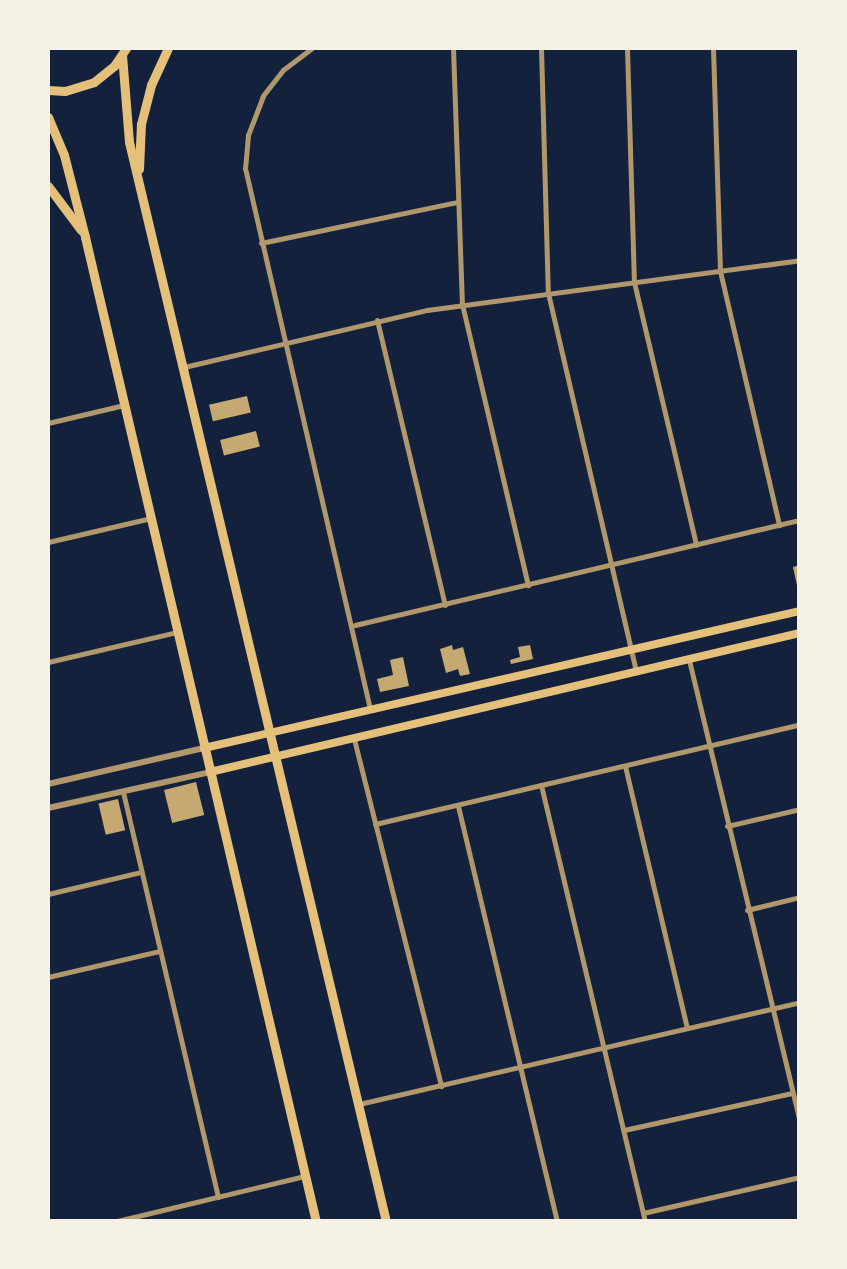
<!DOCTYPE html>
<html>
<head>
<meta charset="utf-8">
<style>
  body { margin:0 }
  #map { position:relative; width:847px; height:1269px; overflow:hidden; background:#14213d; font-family:Inter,sans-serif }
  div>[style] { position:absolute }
  .building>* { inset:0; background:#c6a872; transform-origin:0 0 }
  .minor>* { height:5px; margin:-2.5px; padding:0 2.5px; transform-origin:2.5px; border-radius:2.5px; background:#b1986c }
  .tertiary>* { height:6px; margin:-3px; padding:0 3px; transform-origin:3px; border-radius:3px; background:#b1986c }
  .secondary>* { height:8px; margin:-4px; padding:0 4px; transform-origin:4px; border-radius:4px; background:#e5c07b }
  .primary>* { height:9px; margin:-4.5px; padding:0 4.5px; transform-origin:4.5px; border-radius:4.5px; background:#e5c07b }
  span { translate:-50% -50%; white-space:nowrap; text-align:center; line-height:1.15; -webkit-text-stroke:10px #f6f1e7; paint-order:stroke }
  .frame { position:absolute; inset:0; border:50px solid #f6f1e7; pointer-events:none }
</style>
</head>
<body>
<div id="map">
  <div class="building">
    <div style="left:247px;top:396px;width:17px;height:39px;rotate:77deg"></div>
    <div style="left:256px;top:431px;width:16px;height:37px;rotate:76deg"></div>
    <div style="clip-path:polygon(800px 565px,800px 590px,798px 590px,793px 567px)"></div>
    <div style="clip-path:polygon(452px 645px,453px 650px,463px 647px,470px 674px,460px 676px,458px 669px,446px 673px,440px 649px)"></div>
    <div style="clip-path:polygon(530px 645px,533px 659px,511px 664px,510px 660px,520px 657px,518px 647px)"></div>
    <div style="clip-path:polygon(403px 657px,409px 686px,380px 692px,377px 679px,393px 675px,390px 660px)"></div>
    <div style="left:196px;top:782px;width:34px;height:33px;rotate:76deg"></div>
    <div style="left:118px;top:799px;width:32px;height:20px;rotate:77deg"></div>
  </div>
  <div class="minor">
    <div style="left:312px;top:48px;width:36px;rotate:143deg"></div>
    <div style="left:283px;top:70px;width:33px;rotate:128deg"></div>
    <div style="left:263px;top:96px;width:42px;rotate:111deg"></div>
    <div style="left:248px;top:135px;width:33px;rotate:95deg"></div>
    <div style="left:245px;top:168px;width:555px;rotate:76.99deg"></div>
    <div style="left:453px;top:48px;width:256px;rotate:88deg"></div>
    <div style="left:462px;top:304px;width:289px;rotate:76.8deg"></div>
    <div style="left:541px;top:48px;width:245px;rotate:88.4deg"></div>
    <div style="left:548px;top:293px;width:389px;rotate:76.9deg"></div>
    <div style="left:627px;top:48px;width:234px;rotate:88.3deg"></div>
    <div style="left:634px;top:282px;width:270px;rotate:76.7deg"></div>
    <div style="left:713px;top:48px;width:223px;rotate:88.2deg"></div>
    <div style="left:720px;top:271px;width:261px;rotate:76.9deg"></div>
    <div style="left:799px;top:48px;width:24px;rotate:88deg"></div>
    <div style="left:261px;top:243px;width:201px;rotate:-11.8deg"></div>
    <div style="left:377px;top:320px;width:293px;rotate:76.6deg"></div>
    <div style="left:184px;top:367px;width:250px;rotate:-13.2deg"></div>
    <div style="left:427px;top:310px;width:376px;rotate:-7.6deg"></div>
    <div style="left:48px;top:423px;width:78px;rotate:-13.3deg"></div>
    <div style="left:48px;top:542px;width:106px;rotate:-13.1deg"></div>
    <div style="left:355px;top:625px;width:457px;rotate:-13.3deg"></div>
    <div style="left:689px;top:660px;width:477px;rotate:76.5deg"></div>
    <div style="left:48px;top:662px;width:132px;rotate:-13.1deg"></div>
    <div style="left:354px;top:739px;width:358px;rotate:75.9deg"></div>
    <div style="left:625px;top:766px;width:269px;rotate:76.7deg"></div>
    <div style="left:541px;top:785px;width:449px;rotate:76.6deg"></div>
    <div style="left:123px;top:792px;width:416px;rotate:76.8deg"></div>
    <div style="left:458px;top:806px;width:428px;rotate:76.6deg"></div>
    <div style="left:375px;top:824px;width:437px;rotate:-13.2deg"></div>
    <div style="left:727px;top:826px;width:75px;rotate:-13.1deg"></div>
    <div style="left:48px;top:894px;width:96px;rotate:-13.3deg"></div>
    <div style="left:747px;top:910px;width:55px;rotate:-13.8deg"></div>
    <div style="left:48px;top:977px;width:115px;rotate:-13.1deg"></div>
    <div style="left:359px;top:1104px;width:453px;rotate:-13deg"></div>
    <div style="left:624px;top:1130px;width:172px;rotate:-12.4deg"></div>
    <div style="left:643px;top:1213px;width:161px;rotate:-12.9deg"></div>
    <div style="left:113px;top:1222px;width:197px;rotate:-13.5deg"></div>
  </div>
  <div class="tertiary">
    <div style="left:48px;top:784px;width:160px;rotate:-13deg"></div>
    <div style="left:48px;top:808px;width:166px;rotate:-12.5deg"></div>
  </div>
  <div class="secondary">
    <div style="left:204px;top:748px;width:612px;rotate:-12.95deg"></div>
    <div style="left:210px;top:772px;width:606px;rotate:-13.26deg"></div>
  </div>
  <div class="primary">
    <div style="left:122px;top:55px;width:87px;rotate:85.4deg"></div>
    <div style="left:129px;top:142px;width:1110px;rotate:76.61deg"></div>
    <div style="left:48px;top:90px;width:17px;rotate:3deg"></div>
    <div style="left:65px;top:91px;width:30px;rotate:-17deg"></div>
    <div style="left:94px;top:82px;width:26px;rotate:-39deg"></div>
    <div style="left:114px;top:66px;width:22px;rotate:-56deg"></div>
    <div style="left:48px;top:117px;width:41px;rotate:67.2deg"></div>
    <div style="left:64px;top:155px;width:85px;rotate:75.6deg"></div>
    <div style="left:85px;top:237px;width:1012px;rotate:76.8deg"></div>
    <div style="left:139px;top:169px;width:45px;rotate:-87.5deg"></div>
    <div style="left:141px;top:124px;width:40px;rotate:-75.6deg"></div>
    <div style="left:151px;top:85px;width:41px;rotate:-65.3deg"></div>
    <div style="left:48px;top:186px;width:55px;rotate:53.1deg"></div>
  </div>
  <div class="frame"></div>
</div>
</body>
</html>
